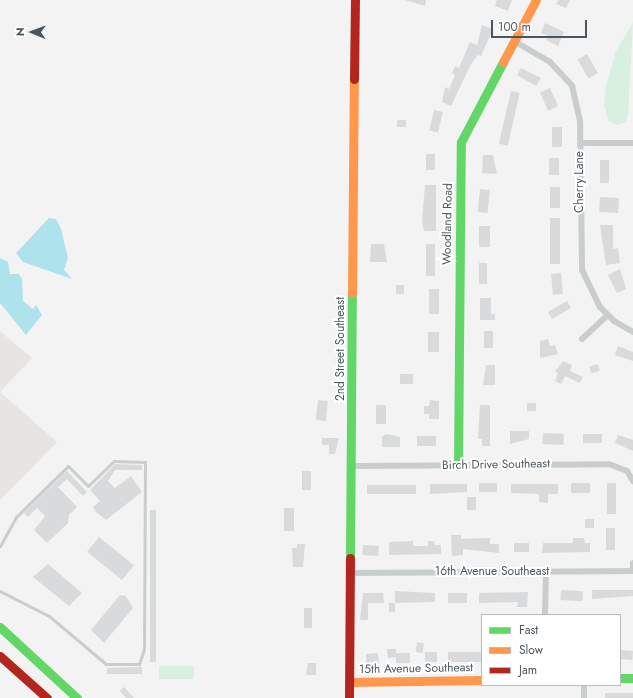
<!DOCTYPE html>
<html>
<head>
<meta charset="utf-8">
<style>
  body { margin:0 }
  #map { position:relative; width:633px; height:698px; overflow:hidden; background:#f3f3f3; font-family:Jost,sans-serif }
  div>[style] { position:absolute }
  .commercial>* { inset:0; background:#e7e5e2 }
  .green>* { inset:0; background:#d9f0e1; transform-origin:0 0 }
  .water>* { inset:0; background:#afe3ec }
  .building>* { inset:0; background:#d9dadb; transform-origin:0 0 }
  .lane>* { height:3px; margin:-1.5px; padding:0 1.5px; transform-origin:1.5px; border-radius:1.5px; background:#cacdce }
  .street>* { height:6px; margin:-3px; padding:0 3px; transform-origin:3px; border-radius:3px; background:#cacdce }
  .fast>* { height:9px; margin:-4.5px; padding:0 4.5px; transform-origin:4.5px; border-radius:4.5px; background:#63d668 }
  .slow>* { height:9px; margin:-4.5px; padding:0 4.5px; transform-origin:4.5px; border-radius:4.5px; background:#ff974d }
  .jam>* { height:9px; margin:-4.5px; padding:0 4.5px; transform-origin:4.5px; border-radius:4.5px; background:#b3261e }
  span { translate:-50% -50%; white-space:nowrap; text-align:center; line-height:1.15; -webkit-text-stroke:4px #fff; paint-order:stroke }
  .street-label { font-size:12px; color:#4a565f }
  .legend { position:absolute; left:481px; top:614px; width:140px; height:72px; box-sizing:border-box; background:#fff; border:1px solid #b7bbbf; margin:0; padding:5px 7px; list-style:none; font-size:12px; color:#4a565f }
  .legend li { display:flex; align-items:center; gap:8px; height:20px }
  .legend b { width:20px; border:1px solid #b7bbbf }
  .north { position:absolute; left:12px; top:12px; width:40px; height:40px; -webkit-text-stroke:3px #fff; paint-order:stroke; rotate:271deg; font-size:11px; font-weight:700; line-height:16px; text-align:center; color:#4a565f }
  .north::after { content:''; display:block; margin:auto; width:14px; height:18px; background:#4a565f; clip-path:polygon(50% 0,100% 100%,50% 72%,0 100%) }
  .scale { position:absolute; left:491px; top:20px; width:96px; height:18px; box-sizing:border-box; border:2px solid #4a565f; border-top:0; padding-left:5px; font-size:12px; line-height:14px; white-space:nowrap; color:#4a565f; -webkit-text-stroke:3px #fff; paint-order:stroke }
</style>
</head>
<body>
<div id="map">
  <div class="commercial">
    <div style="clip-path:polygon(0 331px,32px 358px,0 392px,57px 442px,0 500px)"></div>
  </div>
  <div class="green">
    <div style="clip-path:polygon(633px 23px,628px 113px,626px 122px,617px 125px,608px 121px,604px 103px,606px 86px,616px 51px)"></div>
    <div style="left:194px;top:666px;width:13px;height:35px;rotate:90deg"></div>
  </div>
  <div class="water">
    <div style="clip-path:polygon(49px 218px,56px 219px,61px 229px,68px 258px,64px 270px,72px 279px,23px 262px,16px 253px)"></div>
    <div style="clip-path:polygon(0 258px,8px 262px,10px 274px,19px 274px,22px 279px,23px 301px,33px 309px,36px 305px,42px 315px,26px 335px,0 303px)"></div>
  </div>
  <div class="building">
    <div style="clip-path:polygon(405px 0,426px 0,425px 6px)"></div>
    <div style="clip-path:polygon(497px 0,512px 0,508px 11px,495px 6px)"></div>
    <div style="clip-path:polygon(558px 0,570px 0,566px 8px,556px 4px)"></div>
    <div style="clip-path:polygon(545px 23px,564px 32px,558px 46px,546px 40px,548px 36px,541px 33px)"></div>
    <div style="clip-path:polygon(482px 25px,493px 29px,481px 56px,478px 55px,471px 64px,451px 106px,442px 102px,445px 87px,449px 89px,455px 75px,452px 73px,455px 66px,459px 68px,470px 42px,477px 45px)"></div>
    <div style="left:587px;top:54px;width:22px;height:11px;rotate:60deg"></div>
    <div style="clip-path:polygon(521px 68px,541px 78px,536px 86px,517px 75px)"></div>
    <div style="left:550px;top:88px;width:20px;height:11px;rotate:66deg"></div>
    <div style="left:511px;top:91px;width:9px;height:54px;rotate:13deg"></div>
    <div style="left:434px;top:110px;width:9px;height:21px;rotate:13deg"></div>
    <div style="left:397px;top:120px;width:9px;height:7px"></div>
    <div style="left:552px;top:127px;width:10px;height:20px"></div>
    <div style="left:426px;top:154px;width:9px;height:16px"></div>
    <div style="clip-path:polygon(483px 155px,493px 155px,497px 174px,482px 173px)"></div>
    <div style="left:549px;top:158px;width:10px;height:17px"></div>
    <div style="left:600px;top:160px;width:9px;height:23px"></div>
    <div style="clip-path:polygon(425px 185px,436px 185px,436px 231px,424px 231px,422px 221px)"></div>
    <div style="left:550px;top:187px;width:10px;height:21px"></div>
    <div style="left:480px;top:189px;width:10px;height:23px;rotate:6deg"></div>
    <div style="left:600px;top:197px;width:19px;height:15px;rotate:3deg"></div>
    <div style="left:550px;top:218px;width:10px;height:46px"></div>
    <div style="clip-path:polygon(600px 225px,613px 225px,613px 249px,618px 248px,620px 263px,606px 265px)"></div>
    <div style="left:479px;top:226px;width:11px;height:21px"></div>
    <div style="clip-path:polygon(371px 244px,384px 244px,387px 262px,370px 262px)"></div>
    <div style="left:426px;top:244px;width:9px;height:32px"></div>
    <div style="left:479px;top:263px;width:8px;height:21px"></div>
    <div style="clip-path:polygon(620px 269px,626px 289px,617px 293px,608px 275px)"></div>
    <div style="left:561px;top:273px;width:21px;height:10px;rotate:85deg"></div>
    <div style="left:396px;top:285px;width:8px;height:9px"></div>
    <div style="left:429px;top:289px;width:10px;height:25px"></div>
    <div style="clip-path:polygon(480px 298px,491px 298px,491px 314px,495px 314px,495px 320px,480px 320px)"></div>
    <div style="left:567px;top:301px;width:8px;height:22px;rotate:60deg"></div>
    <div style="left:484px;top:331px;width:9px;height:17px"></div>
    <div style="left:428px;top:332px;width:11px;height:20px"></div>
    <div style="clip-path:polygon(548px 339px,550px 346px,555px 345px,558px 354px,540px 358px,540px 341px)"></div>
    <div style="clip-path:polygon(618px 346px,633px 352px,633px 361px,615px 355px)"></div>
    <div style="clip-path:polygon(563px 361px,572px 365px,570px 371px,583px 377px,580px 383px,565px 376px,561px 384px,555px 381px,558px 373px,555px 372px)"></div>
    <div style="left:598px;top:364px;width:7px;height:9px;rotate:74deg"></div>
    <div style="clip-path:polygon(486px 365px,495px 365px,495px 385px,483px 385px)"></div>
    <div style="left:400px;top:374px;width:13px;height:10px"></div>
    <div style="left:318px;top:400px;width:10px;height:20px;rotate:6deg"></div>
    <div style="clip-path:polygon(430px 400px,439px 401px,439px 419px,429px 419px,429px 414px,424px 414px,424px 406px,429px 406px)"></div>
    <div style="left:527px;top:403px;width:9px;height:8px"></div>
    <div style="left:376px;top:405px;width:10px;height:19px"></div>
    <div style="clip-path:polygon(480px 405px,490px 405px,490px 446px,482px 446px,482px 439px,478px 439px)"></div>
    <div style="clip-path:polygon(510px 431px,529px 431px,529px 439px,510px 444px)"></div>
    <div style="left:543px;top:433px;width:21px;height:11px;rotate:3deg"></div>
    <div style="clip-path:polygon(386px 434px,400px 437px,400px 447px,382px 447px,382px 437px)"></div>
    <div style="left:583px;top:434px;width:19px;height:9px"></div>
    <div style="clip-path:polygon(618px 435px,633px 440px,633px 451px,615px 443px)"></div>
    <div style="left:417px;top:436px;width:19px;height:10px"></div>
    <div style="clip-path:polygon(322px 438px,339px 438px,335px 454px,329px 454px,329px 445px,322px 445px)"></div>
    <div style="clip-path:polygon(115px 464px,142px 465px,142px 470px,115px 470px,108px 481px,115px 488px,131px 476px,142px 492px,106px 520px,96px 512px,93px 507px,100px 501px,90px 490px)"></div>
    <div style="clip-path:polygon(67px 471px,87px 492px,83px 496px,67px 479px,58px 487px,77px 507px,69px 515px,68px 523px,47px 543px,34px 530px,45px 516px,37px 508px,28px 517px,24px 513px)"></div>
    <div style="left:302px;top:471px;width:9px;height:19px"></div>
    <div style="left:479px;top:483px;width:18px;height:9px"></div>
    <div style="left:571px;top:483px;width:19px;height:10px"></div>
    <div style="left:607px;top:483px;width:9px;height:31px"></div>
    <div style="clip-path:polygon(430px 484px,467px 484px,467px 492px,430px 494px)"></div>
    <div style="clip-path:polygon(511px 484px,558px 484px,558px 494px,548px 494px,548px 503px,539px 502px,539px 494px,511px 493px)"></div>
    <div style="left:367px;top:485px;width:49px;height:9px"></div>
    <div style="left:467px;top:497px;width:9px;height:13px"></div>
    <div style="left:284px;top:508px;width:10px;height:23px"></div>
    <div style="left:150px;top:510px;width:6px;height:152px"></div>
    <div style="left:585px;top:519px;width:9px;height:9px"></div>
    <div style="left:606px;top:528px;width:9px;height:22px"></div>
    <div style="clip-path:polygon(451px 535px,461px 535px,461px 539px,490px 538px,490px 544px,499px 544px,499px 553px,463px 549px,463px 555px,452px 556px)"></div>
    <div style="left:99px;top:537px;width:45px;height:19px;rotate:39deg"></div>
    <div style="clip-path:polygon(573px 538px,584px 538px,585px 543px,590px 543px,590px 552px,542px 553px,543px 543px,573px 543px)"></div>
    <div style="clip-path:polygon(413px 541px,413px 546px,428px 546px,428px 541px,434px 541px,435px 545px,441px 545px,441px 554px,389px 555px,389px 542px)"></div>
    <div style="left:514px;top:543px;width:15px;height:9px"></div>
    <div style="clip-path:polygon(297px 544px,305px 544px,303px 567px,293px 567px,292px 548px,297px 548px)"></div>
    <div style="left:363px;top:545px;width:16px;height:10px;rotate:4deg"></div>
    <div style="clip-path:polygon(48px 564px,82px 593px,69px 606px,33px 577px)"></div>
    <div style="left:561px;top:590px;width:22px;height:10px;rotate:3deg"></div>
    <div style="clip-path:polygon(592px 590px,633px 590px,633px 596px,592px 599px)"></div>
    <div style="clip-path:polygon(395px 591px,435px 593px,435px 602px,395px 603px)"></div>
    <div style="clip-path:polygon(528px 592px,527px 607px,517px 607px,518px 602px,479px 603px,479px 593px)"></div>
    <div style="clip-path:polygon(363px 593px,383px 593px,384px 603px,368px 603px,368px 620px,360px 620px)"></div>
    <div style="left:448px;top:593px;width:19px;height:10px"></div>
    <div style="clip-path:polygon(120px 595px,126px 596px,133px 608px,104px 643px,91px 630px)"></div>
    <div style="left:389px;top:603px;width:6px;height:9px"></div>
    <div style="left:304px;top:608px;width:8px;height:20px"></div>
    <div style="left:417px;top:642px;width:7px;height:10px;rotate:8deg"></div>
    <div style="clip-path:polygon(387px 649px,396px 649px,396px 657px,388px 658px)"></div>
    <div style="left:620px;top:650px;width:13px;height:9px;rotate:4deg"></div>
    <div style="left:425px;top:652px;width:12px;height:10px"></div>
    <div style="left:448px;top:652px;width:34px;height:10px"></div>
    <div style="clip-path:polygon(378px 653px,379px 663px,366px 663px,366px 654px)"></div>
    <div style="left:396px;top:653px;width:14px;height:10px"></div>
    <div style="clip-path:polygon(308px 663px,316px 663px,316px 675px,306px 675px)"></div>
    <div style="clip-path:polygon(142px 667px,142px 674px,107px 674px,107px 668px)"></div>
    <div style="clip-path:polygon(124px 687px,134px 698px,126px 698px,120px 691px)"></div>
    <div style="left:605px;top:693px;width:28px;height:5px"></div>
  </div>
  <div class="lane">
    <div style="left:0;top:546px;width:33px;rotate:-61deg"></div>
    <div style="left:16px;top:517px;width:73px;rotate:-44.4deg"></div>
    <div style="left:68px;top:466px;width:28px;rotate:45deg"></div>
    <div style="left:88px;top:486px;width:36px;rotate:-44deg"></div>
    <div style="left:114px;top:461px;width:31px;rotate:2deg"></div>
    <div style="left:145px;top:462px;width:187px;rotate:90.3deg"></div>
    <div style="left:144px;top:649px;width:16px;rotate:108deg"></div>
    <div style="left:139px;top:664px;width:33px;rotate:180deg"></div>
    <div style="left:106px;top:664px;width:75px;rotate:-139.9deg"></div>
    <div style="left:49px;top:616px;width:55px;rotate:-153deg"></div>
  </div>
  <div class="street">
    <div style="left:514px;top:41px;width:42px;rotate:30.3deg"></div>
    <div style="left:550px;top:62px;width:33px;rotate:47deg"></div>
    <div style="left:572px;top:86px;width:35px;rotate:77deg"></div>
    <div style="left:580px;top:120px;width:150px;rotate:89.2deg"></div>
    <div style="left:582px;top:270px;width:41px;rotate:64.1deg"></div>
    <div style="left:600px;top:307px;width:20px;rotate:45deg"></div>
    <div style="left:614px;top:321px;width:22px;rotate:30deg"></div>
    <div style="left:580px;top:143px;width:53px"></div>
    <div style="left:582px;top:339px;width:35px;rotate:-43deg"></div>
    <div style="left:352px;top:466px;width:257px;rotate:-0.4deg"></div>
    <div style="left:609px;top:464px;width:19px;rotate:21deg"></div>
    <div style="left:627px;top:471px;width:12px;rotate:59deg"></div>
    <div style="left:633px;top:571px;width:8px;rotate:-90deg"></div>
    <div style="left:350px;top:573px;width:283px;rotate:-0.4deg"></div>
    <div style="left:545px;top:615px;width:43px;rotate:-88.7deg"></div>
    <div style="left:584px;top:698px;width:13px;rotate:-90deg"></div>
  </div>
  <div class="fast">
    <div style="left:458px;top:466px;width:324px;rotate:-89.5deg"></div>
    <div style="left:461px;top:142px;width:90px;rotate:-62.3deg"></div>
    <div style="left:350px;top:558px;width:265px;rotate:-89.6deg"></div>
    <div style="left:0;top:627px;width:105px;rotate:42.7deg"></div>
    <div style="left:620px;top:678px;width:13px"></div>
  </div>
  <div class="slow">
    <div style="left:503px;top:62px;width:70px;rotate:-62deg"></div>
    <div style="left:352px;top:293px;width:214px;rotate:-89.5deg"></div>
    <div style="left:349px;top:682px;width:133px;rotate:-0.9deg"></div>
  </div>
  <div class="jam">
    <div style="left:354px;top:79px;width:79px;rotate:-89.3deg"></div>
    <div style="left:0;top:656px;width:63px;rotate:41.8deg"></div>
    <div style="left:349px;top:698px;width:140px;rotate:-89.6deg"></div>
  </div>
  <div class="street-label">
    <span style="left:580px;top:182px;rotate:-90deg">Cherry Lane</span>
    <span style="left:448px;top:224px;rotate:-89deg">Woodland Road</span>
    <span style="left:341px;top:349px;rotate:-90deg">2nd Street Southeast</span>
    <span style="left:496px;top:465px;rotate:-1deg">Birch Drive Southeast</span>
    <span style="left:492px;top:572px">16th Avenue Southeast</span>
    <span style="left:416px;top:669px;rotate:-1deg">15th Avenue Southeast</span>
  </div>
  <ul class="legend">
  <li><b style="height:5px;background:#63d668"></b>Fast</li>
  <li><b style="height:5px;background:#ff974d"></b>Slow</li>
  <li><b style="height:5px;background:#b3261e"></b>Jam</li>
  </ul>
  <div class="north">N</div>
  <div class="scale">100 m</div>
</div>
</body>
</html>
